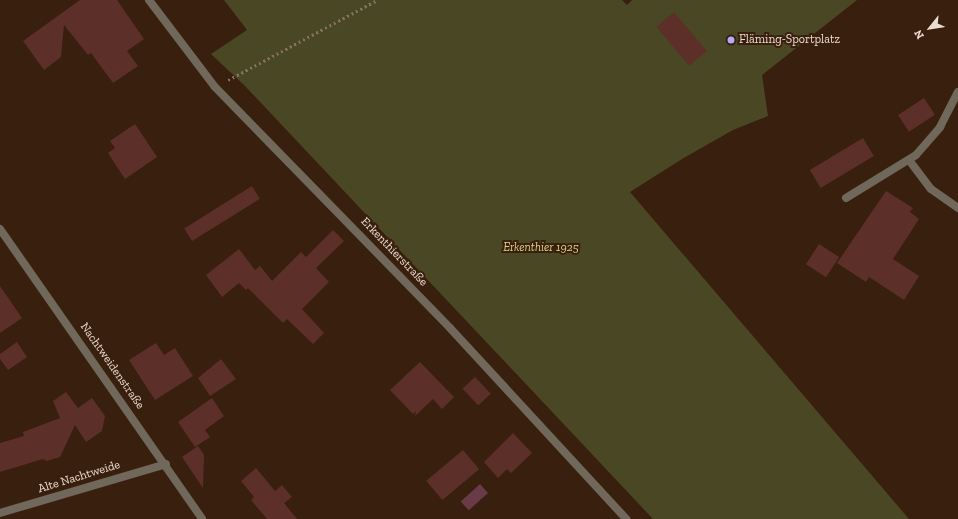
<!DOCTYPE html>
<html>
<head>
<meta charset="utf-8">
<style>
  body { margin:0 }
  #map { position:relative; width:958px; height:519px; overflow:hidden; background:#391f0d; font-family:"Zilla Slab",serif }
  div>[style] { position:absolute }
  .green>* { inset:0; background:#4a4725 }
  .water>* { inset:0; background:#693a47; transform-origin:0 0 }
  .building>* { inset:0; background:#5c2f29; transform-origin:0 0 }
  .path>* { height:2.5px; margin-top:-1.25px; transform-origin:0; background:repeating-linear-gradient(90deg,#887263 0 2px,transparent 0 5px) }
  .lane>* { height:8px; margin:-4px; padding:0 4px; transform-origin:4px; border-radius:4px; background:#70685b }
  .street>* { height:8px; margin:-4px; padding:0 4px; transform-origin:4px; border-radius:4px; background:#70685b }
  .dots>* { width:11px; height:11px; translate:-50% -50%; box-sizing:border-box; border:2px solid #391f0d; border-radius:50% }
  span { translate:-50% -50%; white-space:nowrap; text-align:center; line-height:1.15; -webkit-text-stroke:4px #391f0d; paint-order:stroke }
  .poi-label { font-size:12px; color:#eedcd2 }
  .left { translate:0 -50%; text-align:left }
  .park-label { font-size:12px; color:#dcd689; font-style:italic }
  .street-label { font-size:12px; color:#eedcd2 }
  .north { position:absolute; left:910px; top:8px; width:40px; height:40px; -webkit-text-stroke:3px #391f0d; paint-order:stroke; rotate:240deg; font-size:11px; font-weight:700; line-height:16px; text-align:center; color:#eedcd2 }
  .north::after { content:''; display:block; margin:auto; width:14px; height:18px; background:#eedcd2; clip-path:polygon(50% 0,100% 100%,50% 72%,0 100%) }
</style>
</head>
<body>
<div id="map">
  <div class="green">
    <div style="clip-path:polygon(224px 0,622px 0,627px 5px,632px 0,857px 0,762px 75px,768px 116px,733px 130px,682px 159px,630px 192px,909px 519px,653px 519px,245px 86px,211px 54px,247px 30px)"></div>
  </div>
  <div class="water">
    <div style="left:480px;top:484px;width:12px;height:26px;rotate:48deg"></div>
  </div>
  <div class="building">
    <div style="clip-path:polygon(80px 0,117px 0,144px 39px,127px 51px,138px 66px,113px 83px,91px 53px,88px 55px,64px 25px,61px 57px,44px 70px,23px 41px)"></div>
    <div style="left:674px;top:12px;width:51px;height:23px;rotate:50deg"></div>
    <div style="left:924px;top:98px;width:20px;height:31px;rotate:57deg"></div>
    <div style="clip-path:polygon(135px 124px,157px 157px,125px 179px,108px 153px,115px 148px,110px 141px)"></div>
    <div style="left:863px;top:138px;width:21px;height:62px;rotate:59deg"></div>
    <div style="left:252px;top:186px;width:15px;height:80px;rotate:58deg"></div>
    <div style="clip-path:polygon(886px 191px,913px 208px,910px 212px,919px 219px,893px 259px,919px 276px,904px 300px,869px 277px,866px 282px,837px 263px)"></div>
    <div style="clip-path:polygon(333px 230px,344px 241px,316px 268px,329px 282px,302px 309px,324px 333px,313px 344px,287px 319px,283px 323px,248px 288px,246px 290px,239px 283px,222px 297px,206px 275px,239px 249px,255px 270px,260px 266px,272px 281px,301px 252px,306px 257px)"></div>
    <div style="left:819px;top:244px;width:24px;height:24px;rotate:33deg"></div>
    <div style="clip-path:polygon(0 286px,22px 318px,0 333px)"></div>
    <div style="clip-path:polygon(17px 342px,27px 357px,8px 370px,0 359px,0 354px)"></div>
    <div style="clip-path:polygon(156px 343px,164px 355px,175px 348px,193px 376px,155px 400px,129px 360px)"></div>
    <div style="clip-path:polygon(221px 359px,236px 379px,210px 396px,198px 378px)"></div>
    <div style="clip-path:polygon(420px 362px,454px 397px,442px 409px,433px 399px,415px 416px,416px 411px,413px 414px,390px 390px)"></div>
    <div style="left:475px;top:377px;width:23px;height:17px;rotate:47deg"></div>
    <div style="clip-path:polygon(66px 392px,78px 408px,92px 398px,105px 416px,102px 431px,86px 442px,75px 425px,60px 457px,47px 461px,43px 459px,0 472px,0 443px,24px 436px,23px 432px,60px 418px,53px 401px)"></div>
    <div style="clip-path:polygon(212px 398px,224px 416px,205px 430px,210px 437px,195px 447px,178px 422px)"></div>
    <div style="clip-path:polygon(513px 433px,532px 453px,511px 473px,507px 469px,498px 478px,484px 462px)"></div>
    <div style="clip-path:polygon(198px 446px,204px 455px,203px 488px,182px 457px)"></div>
    <div style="left:463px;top:450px;width:25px;height:48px;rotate:50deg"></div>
    <div style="clip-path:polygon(256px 468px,275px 491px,282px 485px,292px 497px,284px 503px,297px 519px,267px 519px,251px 500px,254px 497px,241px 481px)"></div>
  </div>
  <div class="path">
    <div style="left:228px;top:80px;width:169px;rotate:-28.2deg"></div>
  </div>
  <div class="lane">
    <div style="left:149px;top:0;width:109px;rotate:52.8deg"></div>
    <div style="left:909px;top:160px;width:36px;rotate:53deg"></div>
    <div style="left:931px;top:189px;width:33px;rotate:35deg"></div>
    <div style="left:846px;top:198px;width:82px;rotate:-31.6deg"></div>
    <div style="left:916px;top:155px;width:37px;rotate:-49deg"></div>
    <div style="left:940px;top:127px;width:39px;rotate:-63deg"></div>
  </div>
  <div class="street">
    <div style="left:215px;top:87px;width:337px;rotate:45.7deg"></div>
    <div style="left:450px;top:328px;width:260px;rotate:47.3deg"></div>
    <div style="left:0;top:229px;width:353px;rotate:55.1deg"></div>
    <div style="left:0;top:513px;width:173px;rotate:-16.4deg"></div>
  </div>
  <div class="dots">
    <div style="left:731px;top:40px;background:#b3adf9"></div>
  </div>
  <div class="poi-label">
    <span class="left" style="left:739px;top:40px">Fläming-Sportplatz</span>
  </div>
  <div class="park-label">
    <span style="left:541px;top:248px">Erkenthier 1925</span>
  </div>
  <div class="street-label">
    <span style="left:394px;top:252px;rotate:46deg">Erkenthierstraße</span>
    <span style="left:112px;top:366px;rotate:55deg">Nachtweidenstraße</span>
    <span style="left:79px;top:477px;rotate:-17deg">Alte Nachtweide</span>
  </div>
  <div class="north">N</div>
</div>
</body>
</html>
